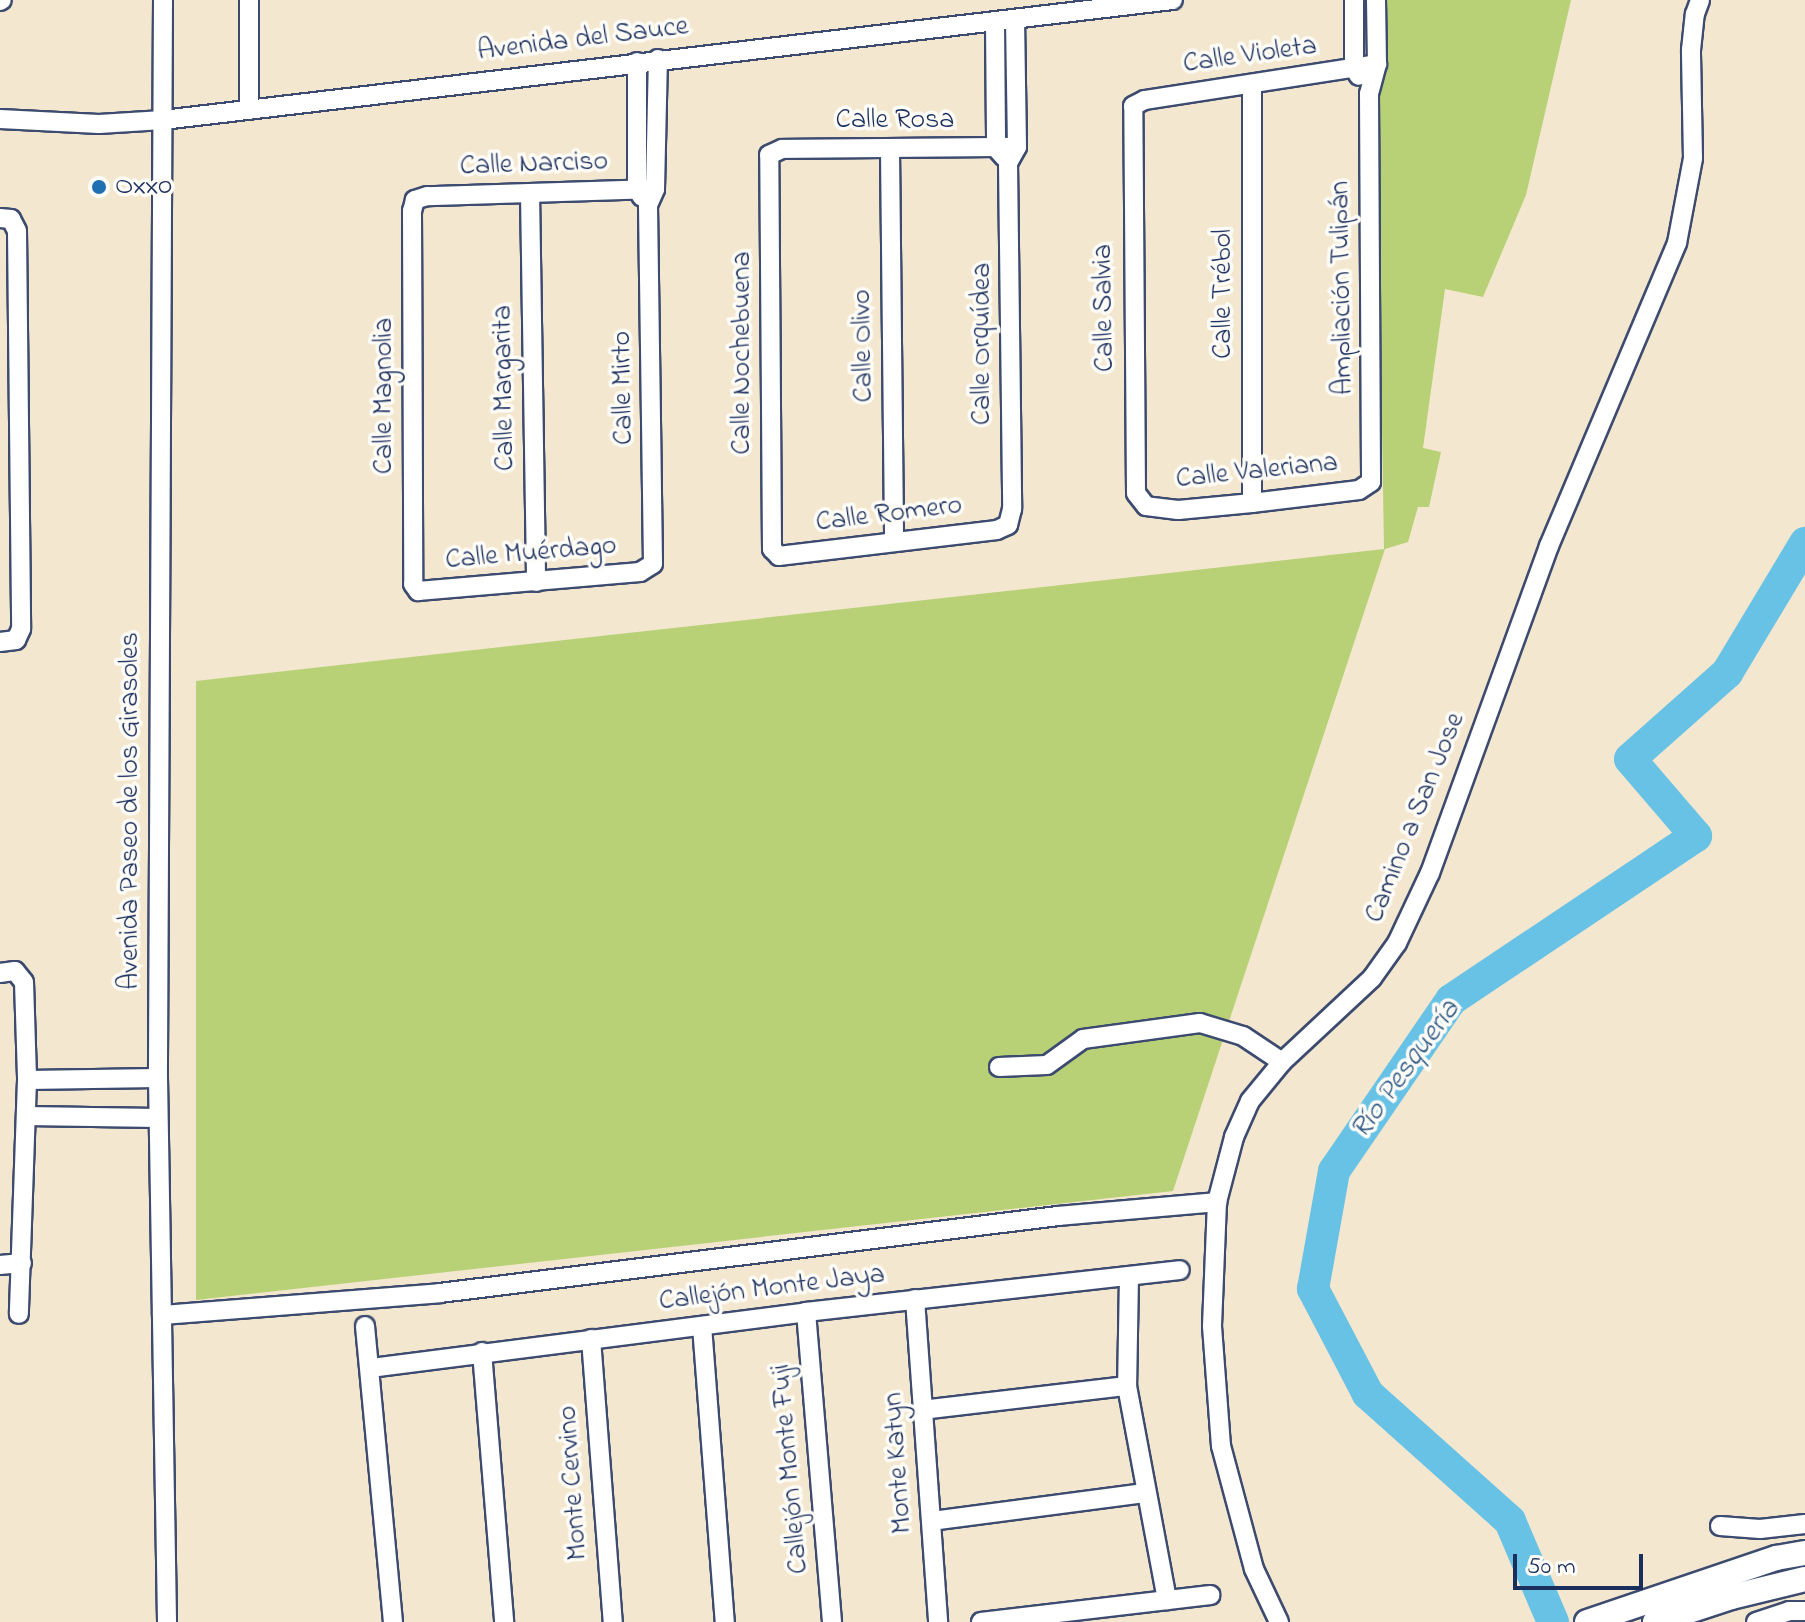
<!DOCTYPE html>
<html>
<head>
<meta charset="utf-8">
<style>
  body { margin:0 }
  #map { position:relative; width:1805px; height:1622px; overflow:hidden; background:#f4e7cf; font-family:"Indie Flower",sans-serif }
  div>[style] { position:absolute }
  .green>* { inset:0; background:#b8d176 }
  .river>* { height:32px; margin:-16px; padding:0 16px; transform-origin:16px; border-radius:16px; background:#68c2e6 }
  .roads { filter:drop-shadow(2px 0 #3c4b6f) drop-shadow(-2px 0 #3c4b6f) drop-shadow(0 2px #3c4b6f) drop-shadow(0 -2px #3c4b6f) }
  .minor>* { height:18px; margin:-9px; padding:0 9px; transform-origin:9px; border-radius:9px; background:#fff }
  .tertiary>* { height:24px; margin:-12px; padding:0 12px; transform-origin:12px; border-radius:12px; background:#fff }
  .dots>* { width:22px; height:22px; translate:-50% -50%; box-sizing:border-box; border:4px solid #fdfcf7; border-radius:50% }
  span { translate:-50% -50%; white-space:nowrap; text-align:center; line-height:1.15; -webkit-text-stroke:7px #fdfcf7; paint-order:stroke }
  .street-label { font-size:28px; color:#1b2f5e }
  .poi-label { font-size:28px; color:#1b2f5e }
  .left { translate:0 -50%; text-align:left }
  .water-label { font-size:30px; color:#325b87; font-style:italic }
  .scale { position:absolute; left:1513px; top:1554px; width:130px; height:36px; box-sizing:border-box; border:4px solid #1b2f5e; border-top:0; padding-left:10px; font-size:24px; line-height:28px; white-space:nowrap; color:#1b2f5e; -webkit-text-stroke:6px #fdfcf7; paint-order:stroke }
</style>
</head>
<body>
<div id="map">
  <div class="green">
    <div style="clip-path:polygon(1375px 0,1571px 0,1526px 195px,1483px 297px,1445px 289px,1423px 448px,1441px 452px,1429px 507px,1418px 507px,1408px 542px,1385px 549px,1173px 1191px,196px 1300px,196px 681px,1384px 549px)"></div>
  </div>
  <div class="river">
    <div style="left:1553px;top:1622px;width:110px;rotate:-113.1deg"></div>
    <div style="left:1510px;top:1521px;width:191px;rotate:-138.2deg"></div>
    <div style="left:1368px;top:1394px;width:119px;rotate:-117.6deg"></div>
    <div style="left:1313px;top:1289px;width:120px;rotate:-79.9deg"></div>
    <div style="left:1334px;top:1171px;width:207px;rotate:-55.6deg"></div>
    <div style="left:1451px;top:1000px;width:295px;rotate:-33.8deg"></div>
    <div style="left:1696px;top:836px;width:101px;rotate:-130.6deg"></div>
    <div style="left:1630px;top:759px;width:130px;rotate:-41.6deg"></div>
    <div style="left:1727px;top:673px;width:152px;rotate:-59deg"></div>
  </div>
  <div class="roads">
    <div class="minor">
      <div style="left:163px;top:0;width:1078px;rotate:90.27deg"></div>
      <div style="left:158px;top:1078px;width:544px;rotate:89.05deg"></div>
      <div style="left:249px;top:0;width:110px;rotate:90deg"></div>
      <div style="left:1354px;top:0;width:68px;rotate:90deg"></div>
      <div style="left:1354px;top:68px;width:9px;rotate:58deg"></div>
      <div style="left:1376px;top:0;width:64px;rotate:89.1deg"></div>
      <div style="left:1377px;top:64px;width:31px;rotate:105deg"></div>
      <div style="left:1369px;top:94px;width:388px;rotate:89.7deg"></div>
      <div style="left:1371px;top:482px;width:14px;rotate:146deg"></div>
      <div style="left:1359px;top:490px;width:108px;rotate:173.1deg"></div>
      <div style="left:1252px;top:503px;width:74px;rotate:174.6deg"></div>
      <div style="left:1178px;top:510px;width:32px;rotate:-173deg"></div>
      <div style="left:1146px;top:506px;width:16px;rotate:-128deg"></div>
      <div style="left:1136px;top:493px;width:387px;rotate:-90.4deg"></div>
      <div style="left:1133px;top:106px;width:13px;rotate:-27deg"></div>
      <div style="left:1145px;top:100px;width:235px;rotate:-8.8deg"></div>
      <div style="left:0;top:1px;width:2px;rotate:-27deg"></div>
      <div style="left:1015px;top:19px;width:128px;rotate:89.1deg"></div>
      <div style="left:1017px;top:147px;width:18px;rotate:119deg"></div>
      <div style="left:1008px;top:163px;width:346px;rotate:89.3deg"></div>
      <div style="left:1012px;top:509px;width:16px;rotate:104deg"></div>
      <div style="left:1008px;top:525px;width:12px;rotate:156deg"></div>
      <div style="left:997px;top:530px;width:220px;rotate:173.2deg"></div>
      <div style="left:779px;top:556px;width:10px;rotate:-135deg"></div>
      <div style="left:772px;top:549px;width:394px;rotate:-90.4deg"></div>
      <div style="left:769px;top:155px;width:14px;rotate:-25deg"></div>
      <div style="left:782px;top:149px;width:235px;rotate:-0.5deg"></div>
      <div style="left:995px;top:22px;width:126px;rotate:89.5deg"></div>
      <div style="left:996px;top:148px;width:12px;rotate:48deg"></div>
      <div style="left:637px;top:62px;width:127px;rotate:90deg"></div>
      <div style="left:637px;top:189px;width:9px;rotate:58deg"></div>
      <div style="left:0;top:119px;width:99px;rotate:2.9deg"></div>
      <div style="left:99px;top:124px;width:64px;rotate:-3.6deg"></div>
      <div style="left:163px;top:120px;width:1017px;rotate:-6.78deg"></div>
      <div style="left:890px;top:150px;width:391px;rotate:89.4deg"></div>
      <div style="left:655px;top:189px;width:228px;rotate:178.2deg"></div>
      <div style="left:427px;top:196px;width:13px;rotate:162deg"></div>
      <div style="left:415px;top:200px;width:11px;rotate:105deg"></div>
      <div style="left:412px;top:211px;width:373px;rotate:89.8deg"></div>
      <div style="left:413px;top:584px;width:9px;rotate:54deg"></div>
      <div style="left:418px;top:591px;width:223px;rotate:-4.9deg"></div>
      <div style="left:640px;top:572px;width:15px;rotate:-32deg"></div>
      <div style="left:653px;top:564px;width:359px;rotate:-90.8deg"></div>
      <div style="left:648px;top:205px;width:17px;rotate:-66deg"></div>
      <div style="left:655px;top:189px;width:130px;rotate:-88.7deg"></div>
      <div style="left:530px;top:193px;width:389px;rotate:89.1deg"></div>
      <div style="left:0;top:218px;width:11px;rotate:5deg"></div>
      <div style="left:11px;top:219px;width:13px;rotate:63deg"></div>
      <div style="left:17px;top:231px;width:398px;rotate:89.4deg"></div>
      <div style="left:21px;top:629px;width:12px;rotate:114deg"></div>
      <div style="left:16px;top:640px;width:16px;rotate:173deg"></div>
      <div style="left:1252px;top:503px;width:418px;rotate:-90deg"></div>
      <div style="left:0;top:973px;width:15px;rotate:-8deg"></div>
      <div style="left:15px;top:971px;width:14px;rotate:51deg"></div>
      <div style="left:24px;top:982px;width:98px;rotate:88.2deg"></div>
      <div style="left:27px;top:1080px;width:234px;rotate:92deg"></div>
      <div style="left:999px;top:1067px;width:48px;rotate:-2.4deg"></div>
      <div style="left:1047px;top:1065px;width:44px;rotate:-35.8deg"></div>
      <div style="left:1083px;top:1039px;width:118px;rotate:-7.8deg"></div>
      <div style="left:1200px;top:1023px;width:45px;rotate:16.8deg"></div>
      <div style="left:1243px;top:1036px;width:47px;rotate:33.7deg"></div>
      <div style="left:27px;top:1080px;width:131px;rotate:-0.9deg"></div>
      <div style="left:26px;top:1116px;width:132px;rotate:0.9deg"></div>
      <div style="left:0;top:1265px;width:22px;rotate:-5deg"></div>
      <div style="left:1129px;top:1276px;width:110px;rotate:91deg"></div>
      <div style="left:1127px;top:1386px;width:218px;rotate:79.4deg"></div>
      <div style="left:915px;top:1299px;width:324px;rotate:85.9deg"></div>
      <div style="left:806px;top:1312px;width:311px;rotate:85.2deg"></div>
      <div style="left:162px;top:1315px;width:279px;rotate:-4.5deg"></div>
      <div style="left:440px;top:1293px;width:623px;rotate:-7.1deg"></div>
      <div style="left:1058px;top:1216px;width:160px;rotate:-5deg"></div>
      <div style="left:365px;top:1326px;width:297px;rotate:84.6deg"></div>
      <div style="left:702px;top:1326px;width:297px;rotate:85.6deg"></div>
      <div style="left:591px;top:1339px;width:284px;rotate:85.6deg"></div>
      <div style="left:482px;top:1352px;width:271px;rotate:85.3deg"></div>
      <div style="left:371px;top:1368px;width:439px;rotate:-7.3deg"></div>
      <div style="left:806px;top:1312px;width:376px;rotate:-6.4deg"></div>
      <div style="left:922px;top:1410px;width:206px;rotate:-6.7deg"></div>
      <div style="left:932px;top:1521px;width:215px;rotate:-7.5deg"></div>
      <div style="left:1720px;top:1526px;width:40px;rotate:4.3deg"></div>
      <div style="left:1760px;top:1529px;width:45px;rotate:-6.3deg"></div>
      <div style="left:981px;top:1622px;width:231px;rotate:-6.7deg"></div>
      <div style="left:1279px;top:1622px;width:59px;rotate:-115.3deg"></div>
      <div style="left:1254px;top:1569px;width:127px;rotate:-105deg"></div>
      <div style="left:1221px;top:1446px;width:120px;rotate:-94.3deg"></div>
      <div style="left:1212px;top:1326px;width:124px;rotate:-87.7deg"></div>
      <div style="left:1217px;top:1202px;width:67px;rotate:-75.3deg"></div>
      <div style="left:1234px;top:1137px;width:39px;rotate:-66deg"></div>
      <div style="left:1250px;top:1101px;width:50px;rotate:-50.6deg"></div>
      <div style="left:1282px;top:1062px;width:123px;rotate:-43deg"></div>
      <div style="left:1372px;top:978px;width:43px;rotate:-54.5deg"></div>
      <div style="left:1397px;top:943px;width:77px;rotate:-64.8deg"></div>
      <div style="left:1430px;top:873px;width:348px;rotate:-70deg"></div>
      <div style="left:1549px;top:546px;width:329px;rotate:-67.1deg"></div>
      <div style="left:1677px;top:243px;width:86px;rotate:-79.3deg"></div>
      <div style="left:1693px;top:158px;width:108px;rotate:-91.1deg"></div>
      <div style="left:1691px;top:50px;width:36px;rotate:-84deg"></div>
      <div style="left:1695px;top:14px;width:15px;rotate:-70deg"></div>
      <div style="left:1756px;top:1622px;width:35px;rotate:-18deg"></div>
      <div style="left:1789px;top:1611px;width:16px"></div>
    </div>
    <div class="tertiary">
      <div style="left:1587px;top:1622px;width:200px;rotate:-18.7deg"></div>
      <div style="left:1776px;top:1558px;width:29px;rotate:-10deg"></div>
      <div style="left:1655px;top:1622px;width:80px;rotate:-18.2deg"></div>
      <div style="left:1731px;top:1597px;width:76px;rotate:-13.7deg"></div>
    </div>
  </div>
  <div class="dots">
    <div style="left:99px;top:187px;background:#1f6fb2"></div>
  </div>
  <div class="street-label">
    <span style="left:583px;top:40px;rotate:-7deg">Avenida del Sauce</span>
    <span style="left:1250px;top:56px;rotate:-8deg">Calle Violeta</span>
    <span style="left:895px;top:121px">Calle Rosa</span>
    <span style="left:534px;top:165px;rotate:-2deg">Calle Narciso</span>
    <span style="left:1343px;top:288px;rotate:-91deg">Ampliación Tulipán</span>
    <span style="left:1224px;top:294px;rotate:-90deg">Calle Trébol</span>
    <span style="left:1105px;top:308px;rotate:-91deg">Calle Salvia</span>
    <span style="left:983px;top:344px;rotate:-90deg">Calle Orquídea</span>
    <span style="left:864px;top:346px;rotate:-91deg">Calle Olivo</span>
    <span style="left:743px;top:353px;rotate:-90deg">Calle Nochebuena</span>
    <span style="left:505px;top:388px;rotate:-91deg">Calle Margarita</span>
    <span style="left:624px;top:388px;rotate:-91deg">Calle Mirto</span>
    <span style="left:385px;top:396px;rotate:-90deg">Calle Magnolia</span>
    <span style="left:1257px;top:472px;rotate:-6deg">Calle Valeriana</span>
    <span style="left:889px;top:515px;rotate:-7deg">Calle Romero</span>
    <span style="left:531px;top:554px;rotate:-5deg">Calle Muérdago</span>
    <span style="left:131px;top:811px;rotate:-90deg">Avenida Paseo de los Girasoles</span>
    <span style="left:1416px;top:818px;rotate:-68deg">Camino a San Jose</span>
    <span style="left:772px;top:1289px;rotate:-7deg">Callejón Monte Jaya</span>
    <span style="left:899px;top:1463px;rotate:-94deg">Monte Katyn</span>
    <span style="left:791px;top:1469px;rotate:-95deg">Callejón Monte Fuji</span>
    <span style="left:574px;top:1483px;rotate:-94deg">Monte Cervino</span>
  </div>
  <div class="poi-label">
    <span class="left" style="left:115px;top:187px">Oxxo</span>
  </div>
  <div class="water-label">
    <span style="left:1406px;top:1070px;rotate:-54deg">Río Pesquería</span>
  </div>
  <div class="scale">50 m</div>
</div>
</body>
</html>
